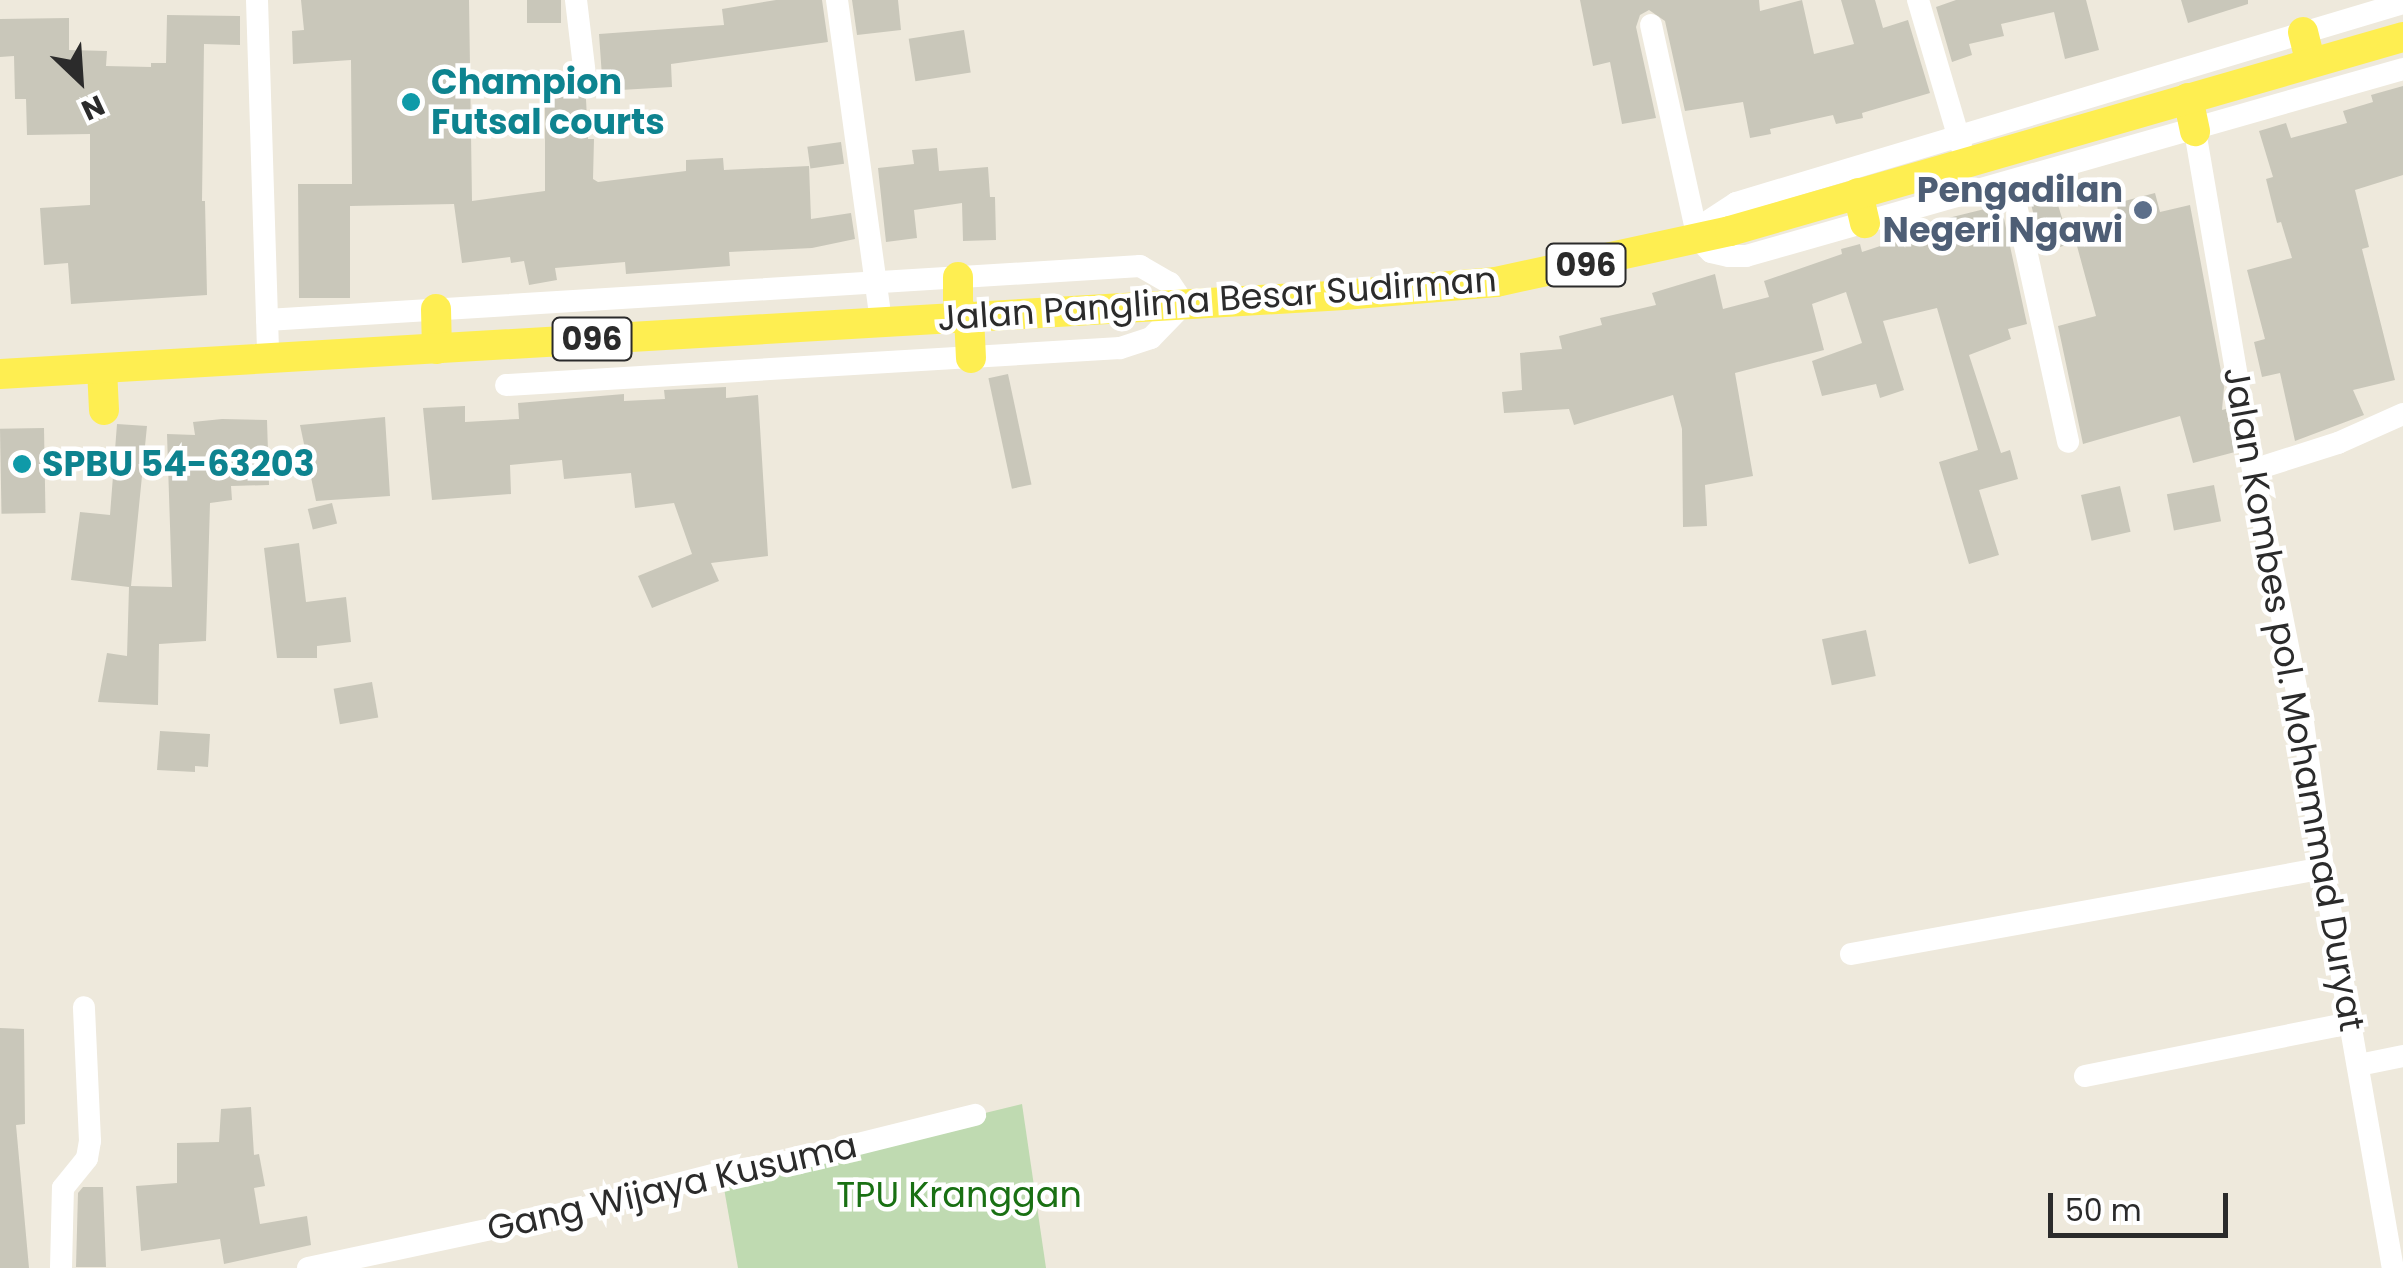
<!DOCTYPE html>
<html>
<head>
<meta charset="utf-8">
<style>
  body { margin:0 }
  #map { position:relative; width:2403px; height:1268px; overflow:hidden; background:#eee9dc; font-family:Poppins,sans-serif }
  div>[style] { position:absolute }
  .cemetery>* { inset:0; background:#bfdab1 }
  .building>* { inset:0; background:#c9c7ba; transform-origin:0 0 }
  .minor>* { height:22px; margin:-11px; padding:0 11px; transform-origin:11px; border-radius:11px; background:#fff }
  .major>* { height:30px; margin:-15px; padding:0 15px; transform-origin:15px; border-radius:15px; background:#feee51 }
  .dots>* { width:28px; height:28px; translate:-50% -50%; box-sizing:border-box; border:5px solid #fff; border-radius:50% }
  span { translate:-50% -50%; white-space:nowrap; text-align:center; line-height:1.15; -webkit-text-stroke:9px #fff; paint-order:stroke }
  .shield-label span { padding:2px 8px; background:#fff; border:2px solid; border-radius:8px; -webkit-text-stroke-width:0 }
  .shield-label { font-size:32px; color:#2b2b2b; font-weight:700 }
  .culture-label { font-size:35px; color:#0d838f; font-weight:700 }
  .left { translate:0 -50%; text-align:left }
  .service-label { font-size:35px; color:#4e5e75; font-weight:700 }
  .right { translate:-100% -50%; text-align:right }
  .street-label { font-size:35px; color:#2b2b2b }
  .park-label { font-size:35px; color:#197013 }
  .north { position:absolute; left:30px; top:30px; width:100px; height:100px; -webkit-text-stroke:8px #fff; paint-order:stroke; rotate:155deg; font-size:28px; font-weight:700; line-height:40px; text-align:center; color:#2b2b2b }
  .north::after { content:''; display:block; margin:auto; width:35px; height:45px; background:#2b2b2b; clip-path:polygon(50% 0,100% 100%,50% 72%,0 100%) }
  .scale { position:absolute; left:2048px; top:1193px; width:180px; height:45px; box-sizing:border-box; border:5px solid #2b2b2b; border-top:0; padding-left:12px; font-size:30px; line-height:35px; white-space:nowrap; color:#2b2b2b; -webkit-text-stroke:8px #fff; paint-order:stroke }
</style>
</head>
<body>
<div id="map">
  <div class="cemetery">
    <div style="clip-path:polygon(1022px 1104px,1046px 1268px,738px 1268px,722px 1177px)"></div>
  </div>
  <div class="building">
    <div style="clip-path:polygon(301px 0,469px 0,472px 201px,545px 191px,545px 98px,578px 96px,586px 99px,588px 139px,594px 139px,593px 179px,598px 182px,686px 171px,686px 160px,723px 158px,724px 170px,809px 166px,811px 219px,851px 213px,855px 239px,812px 248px,729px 252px,730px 266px,626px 274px,625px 262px,555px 268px,557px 280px,529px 285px,524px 261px,511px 263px,510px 257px,462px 263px,454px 204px,350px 206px,350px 298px,299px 298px,298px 184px,352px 184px,351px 60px,293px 64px,292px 31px,304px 30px)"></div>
    <div style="left:527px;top:0;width:34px;height:23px"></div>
    <div style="clip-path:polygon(776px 0,822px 0,828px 42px,671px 64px,672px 87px,603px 91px,599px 34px,724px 25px,722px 9px)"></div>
    <div style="clip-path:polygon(852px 0,898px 0,901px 30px,857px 35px)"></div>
    <div style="clip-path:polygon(1580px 0,1759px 0,1760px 11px,1802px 0,1814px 54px,1854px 44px,1841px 0,1875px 0,1883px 28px,1908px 20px,1930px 93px,1862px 113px,1863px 118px,1836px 124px,1833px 115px,1770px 129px,1771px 134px,1750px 138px,1743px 102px,1685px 111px,1665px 21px,1649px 10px,1640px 15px,1636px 27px,1656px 118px,1622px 124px,1610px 62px,1593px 66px)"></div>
    <div style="clip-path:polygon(1956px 0,2086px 0,2099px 50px,2065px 59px,2054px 12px,2001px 24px,2004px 36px,1969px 44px,1972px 55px,1952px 62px,1936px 7px)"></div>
    <div style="clip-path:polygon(2181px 0,2248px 0,2248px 4px,2188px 23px)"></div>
    <div style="clip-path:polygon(167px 15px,240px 16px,240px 45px,204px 44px,202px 201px,205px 201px,207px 295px,71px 304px,68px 263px,44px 265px,40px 208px,90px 205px,90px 134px,27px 135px,26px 99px,15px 99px,14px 56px,0 57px,0 19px,69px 18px,69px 50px,107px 51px,106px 66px,151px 67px,151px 63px,166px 63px)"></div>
    <div style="left:964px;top:30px;width:43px;height:56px;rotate:81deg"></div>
    <div style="clip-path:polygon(2403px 86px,2403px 175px,2355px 190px,2369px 247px,2362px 249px,2395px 380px,2353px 390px,2364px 415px,2295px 441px,2280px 373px,2262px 377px,2254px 342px,2265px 339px,2247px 270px,2292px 258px,2281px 222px,2277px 223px,2266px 179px,2273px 177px,2259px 131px,2286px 123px,2291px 138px,2347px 123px,2343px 111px,2373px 102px,2371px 95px)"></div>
    <div style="left:841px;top:142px;width:22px;height:34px;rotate:82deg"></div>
    <div style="clip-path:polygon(937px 148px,939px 171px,988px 167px,990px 197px,995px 197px,996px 240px,963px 241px,962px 203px,914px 210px,917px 238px,886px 242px,878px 168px,914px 164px,912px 150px)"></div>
    <div style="clip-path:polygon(2054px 192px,2070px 244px,2042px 252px,2030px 199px)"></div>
    <div style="clip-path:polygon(2155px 193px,2160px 212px,2190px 205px,2224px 387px,2222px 410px,2226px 409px,2235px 452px,2193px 463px,2180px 416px,2083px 444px,2058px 326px,2096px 316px,2074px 235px,2119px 222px,2117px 203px)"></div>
    <div style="clip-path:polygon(2001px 205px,2027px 324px,2008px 329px,2011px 339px,1969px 355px,2001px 453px,2010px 450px,2018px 479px,1979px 490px,1999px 555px,1969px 564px,1939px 462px,1978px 450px,1937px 308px,1883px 321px,1904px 390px,1880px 398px,1876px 384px,1822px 396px,1812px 361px,1862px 343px,1846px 292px,1812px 304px,1824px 350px,1735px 373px,1753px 476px,1705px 485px,1707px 526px,1683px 527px,1682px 429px,1673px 395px,1574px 425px,1569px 409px,1504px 413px,1502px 392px,1522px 390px,1520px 353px,1562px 349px,1559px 336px,1602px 325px,1600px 318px,1656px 305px,1652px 293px,1715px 274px,1723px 309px,1769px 297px,1764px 281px,1842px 254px,1841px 249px,1860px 244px,1862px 252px,1938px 227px,1936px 221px)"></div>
    <div style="left:1008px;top:374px;width:113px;height:20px;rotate:78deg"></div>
    <div style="clip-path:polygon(726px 387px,726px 398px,758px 395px,768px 556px,711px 563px,719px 581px,652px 608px,638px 576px,692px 554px,674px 503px,635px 508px,631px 473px,564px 479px,562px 460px,510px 465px,511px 494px,432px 500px,423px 408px,465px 406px,465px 422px,519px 419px,518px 403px,624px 394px,624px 401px,665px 399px,664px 390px)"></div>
    <div style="clip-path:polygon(385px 417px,390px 496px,316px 501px,300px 425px)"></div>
    <div style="clip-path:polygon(222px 419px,267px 420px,269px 485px,231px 486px,232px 500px,210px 503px,206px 641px,159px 644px,158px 705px,98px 702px,107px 653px,127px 656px,129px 587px,71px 580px,80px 512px,110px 515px,117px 424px,147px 426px,131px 586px,172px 587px,167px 434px,195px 435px,193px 422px)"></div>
    <div style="left:44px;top:428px;width:85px;height:44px;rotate:89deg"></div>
    <div style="left:2214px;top:485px;width:37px;height:48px;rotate:79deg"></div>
    <div style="left:2120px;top:486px;width:47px;height:40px;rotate:77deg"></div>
    <div style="left:332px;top:503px;width:21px;height:25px;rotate:76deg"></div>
    <div style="clip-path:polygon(299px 543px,306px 602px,346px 597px,351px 642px,317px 646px,317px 658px,277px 658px,264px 548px)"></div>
    <div style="left:1866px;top:630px;width:47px;height:45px;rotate:78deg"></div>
    <div style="left:372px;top:682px;width:36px;height:39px;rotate:80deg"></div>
    <div style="clip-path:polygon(160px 731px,210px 734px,208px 767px,195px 766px,195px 772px,157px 770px)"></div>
    <div style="clip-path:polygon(0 1028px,24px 1029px,25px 1124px,16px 1125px,29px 1268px,0 1268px)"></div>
    <div style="clip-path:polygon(251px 1107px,254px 1155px,259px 1154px,265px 1186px,254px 1188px,260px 1224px,307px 1216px,311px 1245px,224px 1264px,220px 1239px,141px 1251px,136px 1186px,177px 1183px,177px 1143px,219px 1142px,221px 1109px)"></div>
    <div style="clip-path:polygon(83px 1187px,103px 1187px,106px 1267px,76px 1267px,78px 1193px)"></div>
  </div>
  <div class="minor">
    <div style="left:257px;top:0;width:359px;rotate:88.2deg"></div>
    <div style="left:576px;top:0;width:85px;rotate:83.2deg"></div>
    <div style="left:837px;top:0;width:324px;rotate:82.2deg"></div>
    <div style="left:1918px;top:0;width:151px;rotate:73.5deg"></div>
    <div style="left:1651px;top:25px;width:219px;rotate:77.6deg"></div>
    <div style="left:1698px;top:239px;width:18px;rotate:45deg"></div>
    <div style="left:1711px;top:252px;width:18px;rotate:13deg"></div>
    <div style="left:1729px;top:256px;width:17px"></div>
    <div style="left:1746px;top:256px;width:683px;rotate:-15.89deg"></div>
    <div style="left:2195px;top:131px;width:344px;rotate:80.3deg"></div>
    <div style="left:2253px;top:470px;width:257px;rotate:78.8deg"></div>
    <div style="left:2303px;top:722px;width:147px;rotate:82.2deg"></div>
    <div style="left:2323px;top:868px;width:406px;rotate:80.1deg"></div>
    <div style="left:2011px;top:182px;width:266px;rotate:77.6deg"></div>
    <div style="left:1698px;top:239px;width:13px;rotate:-77deg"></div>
    <div style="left:1701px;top:226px;width:42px;rotate:-33.3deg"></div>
    <div style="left:1736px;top:203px;width:696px;rotate:-16.69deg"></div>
    <div style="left:267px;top:320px;width:875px;rotate:-3.54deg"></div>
    <div style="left:1140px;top:266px;width:34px;rotate:30deg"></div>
    <div style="left:1170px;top:283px;width:25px;rotate:56deg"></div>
    <div style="left:1184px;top:304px;width:47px;rotate:134.1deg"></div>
    <div style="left:1151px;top:338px;width:33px;rotate:162deg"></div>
    <div style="left:1120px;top:348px;width:615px;rotate:176.55deg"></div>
    <div style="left:2253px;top:470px;width:89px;rotate:-17.6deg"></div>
    <div style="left:2338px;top:443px;width:71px;rotate:-24deg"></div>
    <div style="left:1851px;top:954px;width:480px;rotate:-10.3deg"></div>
    <div style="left:2359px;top:1065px;width:45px;rotate:-11.6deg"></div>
    <div style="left:2085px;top:1076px;width:270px;rotate:-11.3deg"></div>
    <div style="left:61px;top:1268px;width:80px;rotate:-88.6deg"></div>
    <div style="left:63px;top:1188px;width:38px;rotate:-51deg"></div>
    <div style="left:87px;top:1158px;width:17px;rotate:-80deg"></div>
    <div style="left:90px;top:1141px;width:134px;rotate:-92.6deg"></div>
    <div style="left:308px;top:1268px;width:250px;rotate:-12deg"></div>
    <div style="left:553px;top:1216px;width:177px;rotate:-14.4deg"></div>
    <div style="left:724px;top:1172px;width:63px;rotate:-9.2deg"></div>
    <div style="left:786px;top:1162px;width:195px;rotate:-14deg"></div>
  </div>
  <div class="major">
    <div style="left:2303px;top:32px;width:32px;rotate:76deg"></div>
    <div style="left:2188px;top:98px;width:34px;rotate:78deg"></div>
    <div style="left:1858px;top:193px;width:31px;rotate:77deg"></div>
    <div style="left:436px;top:309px;width:40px;rotate:88.6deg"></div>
    <div style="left:958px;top:316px;width:39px;rotate:-90deg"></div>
    <div style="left:969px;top:316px;width:42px;rotate:87.3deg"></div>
    <div style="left:102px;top:369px;width:41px;rotate:87.2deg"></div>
    <div style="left:0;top:374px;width:1346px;rotate:-3.36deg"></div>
    <div style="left:1344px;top:295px;width:153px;rotate:-4.9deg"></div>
    <div style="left:1496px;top:282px;width:239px;rotate:-12.3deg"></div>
    <div style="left:1730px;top:231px;width:700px;rotate:-16.08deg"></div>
  </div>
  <div class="dots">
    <div style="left:411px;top:102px;background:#0f9aa8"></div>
    <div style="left:2143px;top:210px;background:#5c6f8a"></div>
    <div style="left:22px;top:464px;background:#0f9aa8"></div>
  </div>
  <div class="shield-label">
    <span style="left:1586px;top:265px">096</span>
    <span style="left:592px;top:339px">096</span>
  </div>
  <div class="culture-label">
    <span class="left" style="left:431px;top:102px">Champion<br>Futsal courts</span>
    <span class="left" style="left:42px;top:464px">SPBU 54-63203</span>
  </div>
  <div class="service-label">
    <span class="right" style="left:2123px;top:210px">Pengadilan<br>Negeri Ngawi</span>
  </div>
  <div class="street-label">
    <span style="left:1217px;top:299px;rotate:-4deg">Jalan Panglima Besar Sudirman</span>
    <span style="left:2294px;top:699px;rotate:80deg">Jalan Kombes pol. Mohammad Duryat</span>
    <span style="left:672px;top:1187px;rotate:-13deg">Gang Wijaya Kusuma</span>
  </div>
  <div class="park-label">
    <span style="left:959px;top:1195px">TPU Kranggan</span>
  </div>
  <div class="north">N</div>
  <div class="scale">50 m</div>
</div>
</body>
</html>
